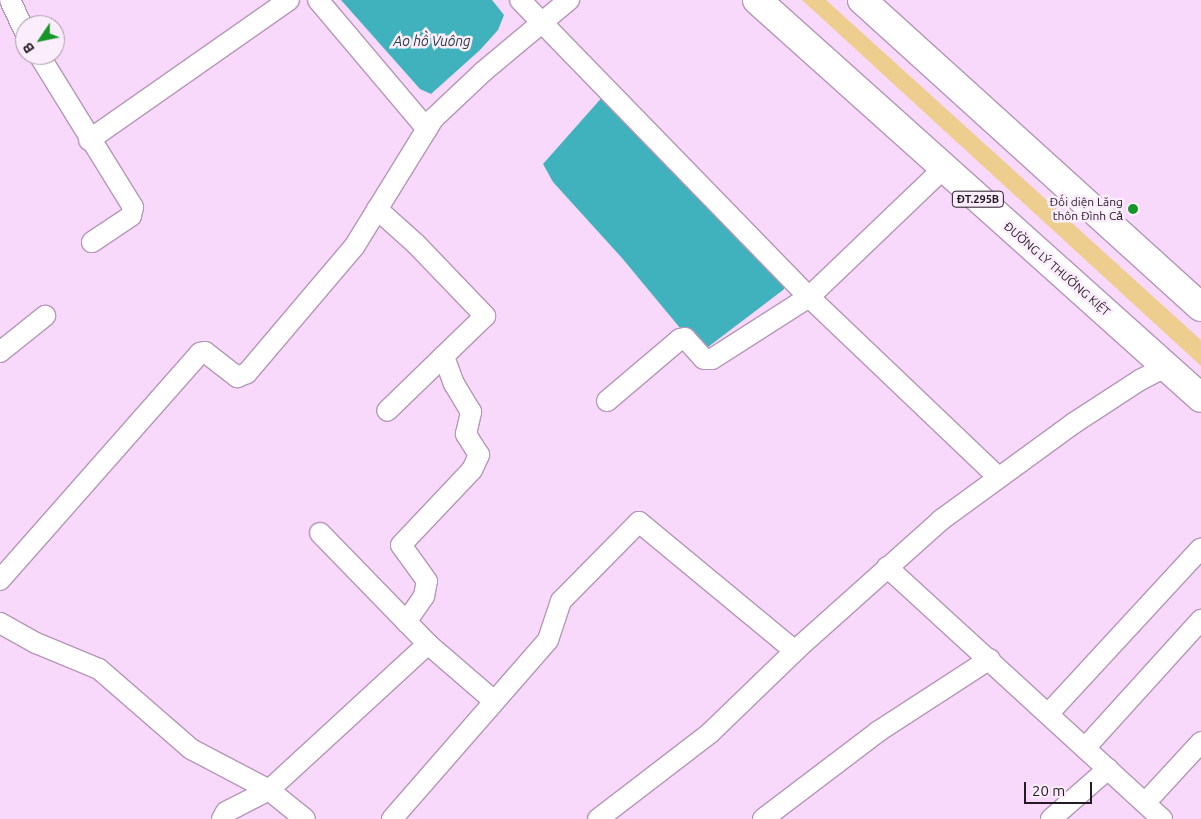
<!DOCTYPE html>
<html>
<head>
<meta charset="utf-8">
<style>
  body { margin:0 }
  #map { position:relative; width:1201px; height:819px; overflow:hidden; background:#f9d9fb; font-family:Ubuntu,sans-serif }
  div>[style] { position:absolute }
  .green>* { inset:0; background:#edce8f }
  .water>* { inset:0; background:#3fb2bd }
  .roads { filter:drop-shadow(1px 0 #b597b7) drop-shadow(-1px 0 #b597b7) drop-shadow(0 1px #b597b7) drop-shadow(0 -1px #b597b7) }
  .minor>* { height:20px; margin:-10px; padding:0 10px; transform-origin:10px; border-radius:10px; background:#fff }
  .primary>* { height:28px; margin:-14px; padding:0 14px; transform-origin:14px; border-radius:14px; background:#fff }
  .dots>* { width:14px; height:14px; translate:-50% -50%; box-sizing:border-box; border:2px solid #fbedfb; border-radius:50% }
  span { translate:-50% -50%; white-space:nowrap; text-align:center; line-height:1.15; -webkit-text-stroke:5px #fbedfb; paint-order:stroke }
  .shield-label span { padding:1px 4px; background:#fbedfb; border:1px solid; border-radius:4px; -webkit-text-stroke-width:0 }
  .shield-label { font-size:11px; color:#251925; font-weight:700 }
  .poi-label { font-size:12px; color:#251925 }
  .right { translate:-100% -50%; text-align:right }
  .street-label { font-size:12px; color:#251925 }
  .water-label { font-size:14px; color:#233c3f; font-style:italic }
  .north { position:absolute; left:15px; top:15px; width:50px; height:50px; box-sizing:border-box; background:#fbedfb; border:1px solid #a598a5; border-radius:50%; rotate:236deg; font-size:14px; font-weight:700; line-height:20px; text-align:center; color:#251925 }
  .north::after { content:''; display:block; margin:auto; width:18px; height:22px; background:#159629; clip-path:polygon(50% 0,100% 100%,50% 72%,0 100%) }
  .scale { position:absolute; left:1024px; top:782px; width:68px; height:22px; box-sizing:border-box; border:2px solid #251925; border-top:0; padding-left:6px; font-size:15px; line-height:18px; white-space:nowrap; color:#251925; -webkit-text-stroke:4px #fbedfb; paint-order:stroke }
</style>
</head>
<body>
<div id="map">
  <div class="green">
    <div style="clip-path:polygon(802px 0,826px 0,1201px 340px,1201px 366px)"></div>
  </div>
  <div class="water">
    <div style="clip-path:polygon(341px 0,492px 0,504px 15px,498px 30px,480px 50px,431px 94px,420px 89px)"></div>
    <div style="clip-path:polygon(605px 94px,792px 277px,783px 290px,704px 350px,690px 340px,622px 258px,553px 182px,543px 164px)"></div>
  </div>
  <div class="roads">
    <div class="minor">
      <div style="left:10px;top:0;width:35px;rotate:65deg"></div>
      <div style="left:318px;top:0;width:169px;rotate:49.8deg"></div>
      <div style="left:520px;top:0;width:414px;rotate:45.8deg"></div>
      <div style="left:809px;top:297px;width:260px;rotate:43.6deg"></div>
      <div style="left:39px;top:55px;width:179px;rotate:58.3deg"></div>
      <div style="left:133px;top:207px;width:9px;rotate:103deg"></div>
      <div style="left:131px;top:216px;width:47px;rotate:146.3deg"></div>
      <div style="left:89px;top:140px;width:244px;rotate:-35deg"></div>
      <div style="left:377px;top:209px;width:52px;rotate:41.9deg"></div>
      <div style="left:416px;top:244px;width:100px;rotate:46.2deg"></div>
      <div style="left:485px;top:316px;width:136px;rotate:135.9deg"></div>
      <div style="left:0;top:352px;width:58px;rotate:-38.7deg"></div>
      <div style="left:607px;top:401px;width:96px;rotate:-40.3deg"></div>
      <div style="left:680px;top:339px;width:5px;rotate:-11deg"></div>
      <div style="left:685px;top:338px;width:28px;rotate:48deg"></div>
      <div style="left:704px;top:359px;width:8px"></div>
      <div style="left:712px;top:359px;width:115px;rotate:-32.6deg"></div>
      <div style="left:809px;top:297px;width:185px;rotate:-43.7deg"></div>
      <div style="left:320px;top:533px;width:155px;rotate:45.8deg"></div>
      <div style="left:428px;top:644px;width:87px;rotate:40.8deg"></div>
      <div style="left:887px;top:567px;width:373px;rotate:42.5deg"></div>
      <div style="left:0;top:580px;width:303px;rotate:-48.6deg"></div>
      <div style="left:200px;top:353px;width:5px;rotate:-11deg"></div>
      <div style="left:205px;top:352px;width:41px;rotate:38deg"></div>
      <div style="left:237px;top:377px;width:11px;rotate:-22deg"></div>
      <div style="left:247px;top:373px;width:165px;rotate:-49.7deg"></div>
      <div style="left:354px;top:247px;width:150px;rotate:-58.3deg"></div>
      <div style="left:433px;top:119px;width:70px;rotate:-43.3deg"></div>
      <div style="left:484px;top:71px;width:111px;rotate:-39.9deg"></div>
      <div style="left:406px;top:622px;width:32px;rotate:-55deg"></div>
      <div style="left:424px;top:596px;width:15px;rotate:-79deg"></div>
      <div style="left:427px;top:581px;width:44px;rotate:-125.8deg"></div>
      <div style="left:401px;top:545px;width:103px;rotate:-46.6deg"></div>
      <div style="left:472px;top:470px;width:17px;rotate:-65deg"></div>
      <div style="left:479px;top:455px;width:25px;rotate:-122deg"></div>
      <div style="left:466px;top:434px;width:23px;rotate:-77deg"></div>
      <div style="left:471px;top:412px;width:33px;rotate:-121deg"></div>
      <div style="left:454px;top:384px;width:30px;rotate:-110deg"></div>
      <div style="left:0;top:623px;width:41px;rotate:29.1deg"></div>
      <div style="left:36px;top:643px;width:68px;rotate:22.4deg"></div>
      <div style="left:99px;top:669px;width:122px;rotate:41deg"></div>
      <div style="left:191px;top:749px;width:88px;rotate:27.7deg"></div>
      <div style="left:269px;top:790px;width:46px;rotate:38.9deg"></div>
      <div style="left:1049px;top:713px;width:224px;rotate:-47.3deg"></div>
      <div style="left:1085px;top:748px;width:173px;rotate:-47.8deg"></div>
      <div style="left:1145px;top:803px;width:83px;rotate:-47.4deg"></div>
      <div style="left:222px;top:819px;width:8px;rotate:-60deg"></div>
      <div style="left:226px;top:812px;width:48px;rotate:-27.1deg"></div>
      <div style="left:269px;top:790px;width:216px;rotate:-42.6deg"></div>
      <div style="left:392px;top:819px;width:237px;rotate:-48.9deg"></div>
      <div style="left:548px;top:640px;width:41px;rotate:-71.6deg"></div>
      <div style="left:561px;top:601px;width:111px;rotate:-45.4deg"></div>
      <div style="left:639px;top:522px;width:202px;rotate:39.6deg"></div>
      <div style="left:598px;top:819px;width:141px;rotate:-37.5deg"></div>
      <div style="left:710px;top:733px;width:122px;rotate:-44deg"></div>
      <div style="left:798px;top:648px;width:192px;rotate:-41.8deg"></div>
      <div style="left:941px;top:520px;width:165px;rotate:-36.1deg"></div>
      <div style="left:1074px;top:423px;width:79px;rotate:-33.1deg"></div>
      <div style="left:1140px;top:380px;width:31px;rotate:-27deg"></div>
      <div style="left:763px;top:819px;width:146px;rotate:-37.2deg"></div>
      <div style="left:879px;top:731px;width:132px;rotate:-33deg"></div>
      <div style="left:1051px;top:819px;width:76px;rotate:-41.3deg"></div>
    </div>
    <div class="primary">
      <div style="left:757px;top:0;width:596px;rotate:41.87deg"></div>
      <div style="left:862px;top:0;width:457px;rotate:42.2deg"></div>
    </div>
  </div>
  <div class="dots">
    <div style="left:1133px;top:209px;background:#159629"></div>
  </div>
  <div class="shield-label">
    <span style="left:978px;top:199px">ĐT.295B</span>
  </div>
  <div class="poi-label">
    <span class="right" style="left:1123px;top:209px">Đối diện Lăng<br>thôn Đình Cả</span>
  </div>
  <div class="street-label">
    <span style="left:1057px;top:269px;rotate:41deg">ĐƯỜNG LÝ THƯỜNG KIỆT</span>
  </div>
  <div class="water-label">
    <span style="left:432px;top:41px">Ao hồ Vuông</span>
  </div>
  <div class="north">B</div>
  <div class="scale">20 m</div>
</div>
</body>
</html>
